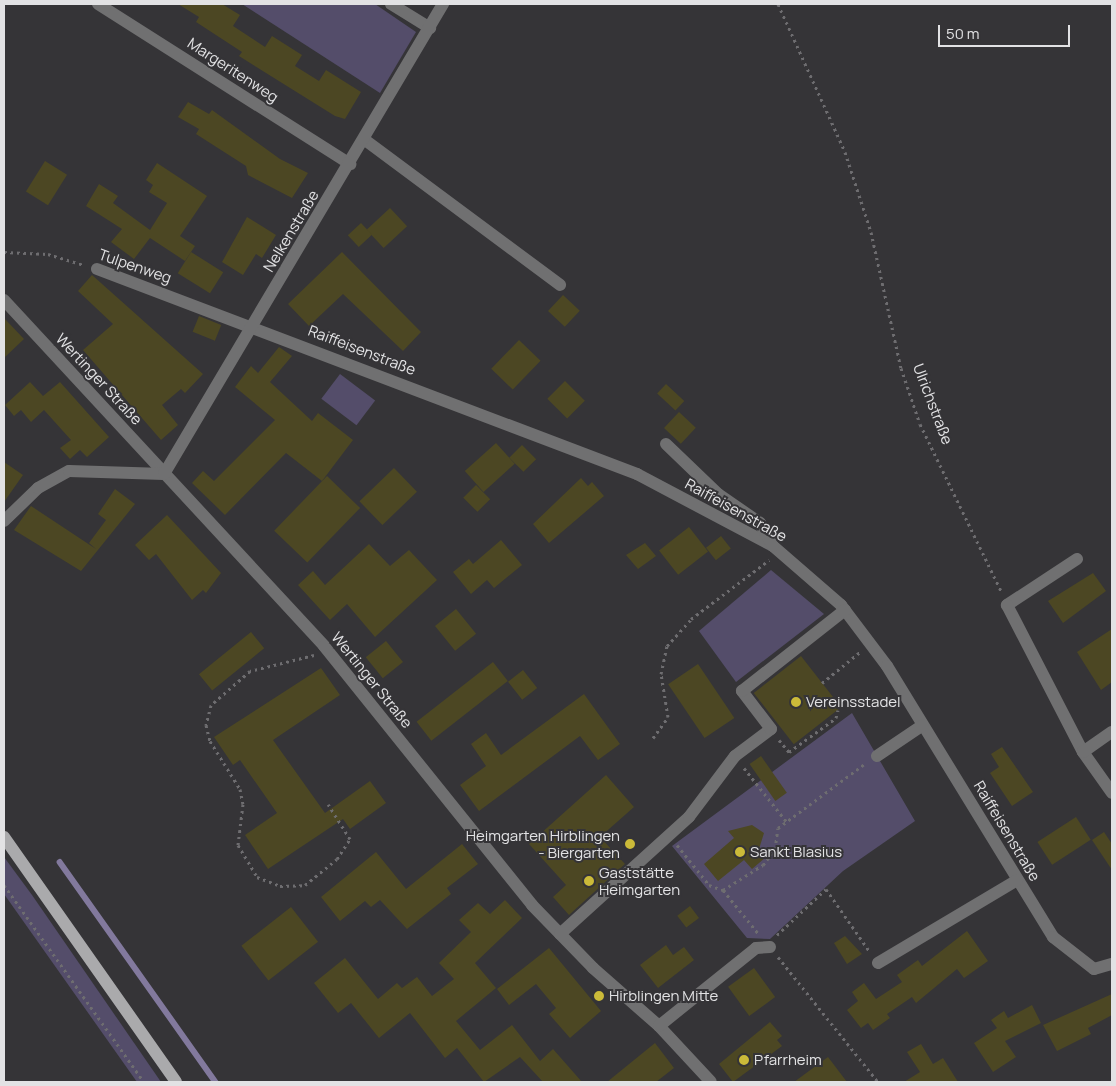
<!DOCTYPE html>
<html>
<head>
<meta charset="utf-8">
<style>
  body { margin:0 }
  #map { position:relative; width:1116px; height:1086px; overflow:hidden; background:#353437; font-family:Manrope,sans-serif }
  div>[style] { position:absolute }
  .green>* { inset:0; background:#544d6a; transform-origin:0 0 }
  .stream>* { height:5.5px; margin:-2.75px; padding:0 2.75px; transform-origin:2.75px; border-radius:2.75px; background:#82799d }
  .building>* { inset:0; background:#4c4723; transform-origin:0 0 }
  .path>* { height:3px; margin-top:-1.5px; transform-origin:0; background:repeating-linear-gradient(90deg,#6e6d70 0 2.5px,transparent 0 6.5px) }
  .minor>* { height:12px; margin:-6px; padding:0 6px; transform-origin:6px; border-radius:6px; background:#707071 }
  .major>* { height:12px; margin:-6px; padding:0 6px; transform-origin:6px; border-radius:6px; background:#aaaaac }
  .dots>* { width:14px; height:14px; translate:-50% -50%; box-sizing:border-box; border:2px solid #353437; border-radius:50% }
  span { translate:-50% -50%; white-space:nowrap; text-align:center; line-height:1.15; -webkit-text-stroke:4px #353437; paint-order:stroke }
  .street-label { font-size:15px; color:#e2e2e4 }
  .poi-label { font-size:15px; color:#e2e2e4 }
  .left { translate:0 -50%; text-align:left }
  .right { translate:-100% -50%; text-align:right }
  .frame { position:absolute; inset:0; border:5px solid #e2e2e4; pointer-events:none }
  .scale { position:absolute; left:938px; top:25px; width:132px; height:22px; box-sizing:border-box; border:2px solid #e2e2e4; border-top:0; padding-left:6px; font-size:15px; line-height:18px; white-space:nowrap; color:#e2e2e4; -webkit-text-stroke:4px #353437; paint-order:stroke }
</style>
</head>
<body>
<div id="map">
  <div class="green">
    <div style="clip-path:polygon(242px 4px,375px 4px,416px 32px,380px 93px)"></div>
    <div style="left:340px;top:374px;width:44px;height:31px;rotate:37deg"></div>
    <div style="clip-path:polygon(771px 570px,824px 614px,736px 682px,699px 631px)"></div>
    <div style="clip-path:polygon(852px 713px,915px 821px,843px 871px,770px 939px,747px 938px,672px 846px)"></div>
    <div style="clip-path:polygon(4px 857px,32px 895px,161px 1082px,137px 1082px,4px 894px)"></div>
  </div>
  <div class="stream">
    <div style="left:60px;top:862px;width:270px;rotate:54.7deg"></div>
  </div>
  <div class="building">
    <div style="clip-path:polygon(178px 4px,222px 4px,240px 15px,233px 26px,265px 47px,272px 36px,302px 55px,295px 66px,319px 81px,326px 70px,361px 92px,345px 119px,335px 116px,239px 56px,242px 52px,196px 22px,199px 17px)"></div>
    <div style="clip-path:polygon(188px 102px,209px 114px,212px 110px,280px 159px,308px 173px,292px 198px,248px 175px,246px 166px,196px 134px,199px 129px,178px 117px)"></div>
    <div style="left:45px;top:161px;width:26px;height:36px;rotate:32deg"></div>
    <div style="clip-path:polygon(157px 163px,207px 196px,180px 236px,195px 246px,185px 261px,150px 238px,134px 259px,111px 242px,122px 229px,86px 206px,99px 184px,118px 196px,113px 203px,150px 230px,167px 203px,149px 192px,153px 185px,146px 180px)"></div>
    <div style="left:390px;top:208px;width:25px;height:32px;rotate:47deg"></div>
    <div style="clip-path:polygon(247px 217px,276px 235px,262px 258px,256px 254px,243px 275px,222px 262px)"></div>
    <div style="left:361px;top:223px;width:16px;height:18px;rotate:47deg"></div>
    <div style="left:191px;top:252px;width:38px;height:25px;rotate:32deg"></div>
    <div style="clip-path:polygon(342px 252px,421px 332px,403px 351px,343px 294px,309px 326px,288px 304px)"></div>
    <div style="clip-path:polygon(92px 275px,203px 374px,185px 393px,181px 389px,162px 405px,178px 425px,161px 440px,83px 350px,113px 324px,78px 291px)"></div>
    <div style="left:563px;top:295px;width:23px;height:22px;rotate:43deg"></div>
    <div style="left:199px;top:316px;width:24px;height:17px;rotate:22deg"></div>
    <div style="clip-path:polygon(4px 318px,24px 339px,4px 358px)"></div>
    <div style="left:519px;top:340px;width:30px;height:40px;rotate:44deg"></div>
    <div style="clip-path:polygon(279px 347px,292px 356px,270px 382px,312px 421px,318px 413px,353px 440px,322px 481px,286px 453px,225px 515px,192px 483px,203px 471px,214px 481px,275px 420px,235px 387px,251px 366px,258px 373px)"></div>
    <div style="left:565px;top:381px;width:28px;height:25px;rotate:45deg"></div>
    <div style="clip-path:polygon(30px 382px,43px 396px,60px 382px,109px 437px,87px 457px,80px 450px,70px 459px,60px 448px,71px 440px,44px 410px,31px 422px,21px 410px,14px 416px,5px 405px)"></div>
    <div style="left:666px;top:384px;width:25px;height:13px;rotate:43deg"></div>
    <div style="left:679px;top:412px;width:23px;height:22px;rotate:43deg"></div>
    <div style="left:496px;top:443px;width:28px;height:42px;rotate:48deg"></div>
    <div style="left:522px;top:445px;width:20px;height:18px;rotate:45deg"></div>
    <div style="clip-path:polygon(4px 462px,23px 475px,4px 502px)"></div>
    <div style="left:394px;top:468px;width:33px;height:48px;rotate:46deg"></div>
    <div style="left:327px;top:476px;width:46px;height:76px;rotate:44deg"></div>
    <div style="clip-path:polygon(581px 478px,588px 486px,592px 482px,604px 496px,549px 543px,533px 524px)"></div>
    <div style="left:476px;top:485px;width:20px;height:18px;rotate:45deg"></div>
    <div style="clip-path:polygon(115px 489px,135px 504px,81px 571px,14px 530px,31px 506px,96px 549px,89px 543px,106px 520px,98px 514px)"></div>
    <div style="clip-path:polygon(167px 515px,221px 573px,206px 593px,203px 590px,192px 600px,156px 554px,149px 560px,135px 545px)"></div>
    <div style="left:689px;top:527px;width:31px;height:38px;rotate:52deg"></div>
    <div style="left:721px;top:536px;width:16px;height:19px;rotate:52deg"></div>
    <div style="clip-path:polygon(501px 540px,522px 565px,494px 588px,487px 580px,471px 594px,453px 572px,469px 559px,473px 564px)"></div>
    <div style="clip-path:polygon(645px 543px,656px 556px,638px 569px,626px 555px)"></div>
    <div style="clip-path:polygon(369px 544px,390px 566px,409px 550px,437px 580px,375px 637px,347px 604px,330px 620px,298px 585px,313px 571px,325px 585px)"></div>
    <div style="clip-path:polygon(1093px 573px,1106px 591px,1063px 623px,1048px 601px)"></div>
    <div style="left:456px;top:609px;width:32px;height:27px;rotate:51deg"></div>
    <div style="clip-path:polygon(1112px 629px,1112px 682px,1101px 690px,1077px 652px)"></div>
    <div style="left:251px;top:632px;width:21px;height:67px;rotate:51deg"></div>
    <div style="left:386px;top:641px;width:27px;height:26px;rotate:51deg"></div>
    <div style="left:801px;top:656px;width:65px;height:60px;rotate:52deg"></div>
    <div style="left:493px;top:662px;width:24px;height:97px;rotate:52deg"></div>
    <div style="left:698px;top:664px;width:65px;height:36px;rotate:56deg"></div>
    <div style="clip-path:polygon(321px 668px,340px 695px,273px 740px,325px 813px,370px 781px,386px 803px,350px 829px,343px 819px,268px 869px,245px 835px,277px 813px,240px 760px,233px 765px,214px 737px)"></div>
    <div style="left:523px;top:670px;width:23px;height:19px;rotate:52deg"></div>
    <div style="clip-path:polygon(584px 694px,620px 744px,598px 760px,580px 736px,479px 811px,460px 785px,486px 766px,471px 744px,486px 733px,501px 755px)"></div>
    <div style="clip-path:polygon(1002px 747px,1033px 792px,1012px 806px,990px 773px,999px 767px,991px 754px)"></div>
    <div style="left:761px;top:756px;width:45px;height:14px;rotate:55deg"></div>
    <div style="clip-path:polygon(606px 775px,634px 807px,600px 837px,625px 864px,569px 915px,553px 897px,566px 885px,529px 844px)"></div>
    <div style="left:1076px;top:817px;width:27px;height:46px;rotate:57deg"></div>
    <div style="clip-path:polygon(752px 825px,764px 833px,759px 849px,766px 857px,752px 869px,744px 860px,718px 881px,704px 864px,734px 838px,728px 831px)"></div>
    <div style="clip-path:polygon(1104px 832px,1112px 844px,1112px 870px,1092px 840px)"></div>
    <div style="clip-path:polygon(462px 844px,478px 864px,447px 888px,451px 894px,407px 929px,380px 900px,371px 907px,365px 901px,340px 921px,321px 897px,376px 852px,406px 889px)"></div>
    <div style="clip-path:polygon(505px 900px,522px 918px,475px 963px,496px 988px,456px 1021px,480px 1050px,512px 1025px,540px 1061px,553px 1049px,582px 1082px,543px 1082px,520px 1057px,484px 1082px,457px 1048px,445px 1058px,410px 1013px,379px 1038px,351px 1003px,338px 1013px,314px 983px,345px 958px,378px 999px,397px 983px,402px 988px,417px 977px,432px 996px,454px 979px,439px 963px,471px 932px,459px 920px,478px 903px,490px 914px)"></div>
    <div style="left:690px;top:906px;width:15px;height:16px;rotate:53deg"></div>
    <div style="left:291px;top:907px;width:44px;height:63px;rotate:52deg"></div>
    <div style="clip-path:polygon(967px 931px,988px 961px,964px 978px,957px 969px,916px 1003px,912px 997px,887px 1014px,890px 1018px,873px 1030px,868px 1023px,861px 1028px,847px 1010px,858px 1001px,852px 992px,864px 983px,876px 999px,902px 982px,897px 975px,918px 960px,922px 966px)"></div>
    <div style="clip-path:polygon(845px 936px,862px 954px,847px 964px,834px 943px)"></div>
    <div style="clip-path:polygon(666px 945px,673px 955px,684px 947px,694px 960px,658px 988px,640px 965px)"></div>
    <div style="clip-path:polygon(549px 948px,601px 1011px,570px 1038px,549px 1014px,556px 1008px,536px 984px,509px 1005px,497px 989px)"></div>
    <div style="left:754px;top:968px;width:36px;height:32px;rotate:54deg"></div>
    <div style="clip-path:polygon(1112px 994px,1112px 1015px,1088px 1028px,1091px 1034px,1057px 1051px,1043px 1025px)"></div>
    <div style="clip-path:polygon(1032px 1005px,1041px 1023px,1005px 1041px,1016px 1057px,993px 1072px,974px 1043px,997px 1028px,991px 1020px,1004px 1011px,1008px 1018px)"></div>
    <div style="clip-path:polygon(770px 1022px,782px 1036px,777px 1040px,782px 1046px,733px 1082px,719px 1064px)"></div>
    <div style="clip-path:polygon(655px 1043px,674px 1068px,656px 1082px,607px 1082px)"></div>
    <div style="clip-path:polygon(921px 1044px,933px 1064px,943px 1058px,958px 1082px,904px 1082px,920px 1072px,907px 1052px)"></div>
    <div style="clip-path:polygon(828px 1057px,847px 1082px,794px 1082px)"></div>
  </div>
  <div class="path">
    <div style="left:778px;top:4px;width:162px;rotate:65.6deg"></div>
    <div style="left:845px;top:152px;width:84px;rotate:72deg"></div>
    <div style="left:871px;top:232px;width:139px;rotate:77.6deg"></div>
    <div style="left:901px;top:368px;width:59px;rotate:71.3deg"></div>
    <div style="left:920px;top:424px;width:188px;rotate:64.1deg"></div>
    <div style="left:4px;top:252px;width:44px;rotate:2.6deg"></div>
    <div style="left:48px;top:254px;width:38px;rotate:17deg"></div>
    <div style="left:314px;top:655px;width:66px;rotate:166deg"></div>
    <div style="left:250px;top:671px;width:52px;rotate:138.9deg"></div>
    <div style="left:211px;top:705px;width:21px;rotate:104deg"></div>
    <div style="left:206px;top:725px;width:16px;rotate:76deg"></div>
    <div style="left:210px;top:741px;width:57px;rotate:58deg"></div>
    <div style="left:240px;top:789px;width:15px;rotate:79deg"></div>
    <div style="left:243px;top:804px;width:41px;rotate:97deg"></div>
    <div style="left:238px;top:845px;width:37px;rotate:59deg"></div>
    <div style="left:257px;top:877px;width:25px;rotate:21deg"></div>
    <div style="left:280px;top:886px;width:25px;rotate:-2deg"></div>
    <div style="left:305px;top:885px;width:41px;rotate:-39.1deg"></div>
    <div style="left:337px;top:859px;width:24px;rotate:-57deg"></div>
    <div style="left:350px;top:839px;width:41px;rotate:-122.2deg"></div>
    <div style="left:822px;top:683px;width:49px;rotate:-39.2deg"></div>
    <div style="left:653px;top:738px;width:26px;rotate:-54deg"></div>
    <div style="left:668px;top:717px;width:44px;rotate:-99.2deg"></div>
    <div style="left:661px;top:674px;width:29px;rotate:-78deg"></div>
    <div style="left:667px;top:646px;width:36px;rotate:-48deg"></div>
    <div style="left:691px;top:619px;width:98px;rotate:-37.1deg"></div>
    <div style="left:779px;top:740px;width:16px;rotate:50deg"></div>
    <div style="left:789px;top:752px;width:58px;rotate:-35.9deg"></div>
    <div style="left:836px;top:718px;width:8px;rotate:-76deg"></div>
    <div style="left:744px;top:768px;width:68px;rotate:51.6deg"></div>
    <div style="left:677px;top:845px;width:51px;rotate:51.3deg"></div>
    <div style="left:709px;top:885px;width:15px;rotate:20deg"></div>
    <div style="left:723px;top:890px;width:47px;rotate:-32deg"></div>
    <div style="left:763px;top:865px;width:20px;rotate:-53deg"></div>
    <div style="left:775px;top:849px;width:21px;rotate:-82deg"></div>
    <div style="left:778px;top:828px;width:109px;rotate:-36.5deg"></div>
    <div style="left:4px;top:885px;width:242px;rotate:54.6deg"></div>
    <div style="left:723px;top:890px;width:55px;rotate:50.9deg"></div>
    <div style="left:777px;top:935px;width:67px;rotate:-43.2deg"></div>
    <div style="left:826px;top:889px;width:77px;rotate:55.1deg"></div>
    <div style="left:778px;top:957px;width:160px;rotate:51.3deg"></div>
  </div>
  <div class="minor">
    <div style="left:98px;top:4px;width:299px;rotate:32.4deg"></div>
    <div style="left:391px;top:4px;width:46px;rotate:31.6deg"></div>
    <div style="left:365px;top:140px;width:243px;rotate:36.6deg"></div>
    <div style="left:97px;top:269px;width:578px;rotate:20.79deg"></div>
    <div style="left:637px;top:474px;width:154px;rotate:27.9deg"></div>
    <div style="left:773px;top:546px;width:90px;rotate:40.9deg"></div>
    <div style="left:841px;top:605px;width:76px;rotate:53deg"></div>
    <div style="left:887px;top:666px;width:318px;rotate:58.5deg"></div>
    <div style="left:1053px;top:937px;width:52px;rotate:38deg"></div>
    <div style="left:1094px;top:969px;width:19px;rotate:-16deg"></div>
    <div style="left:4px;top:300px;width:471px;rotate:47.2deg"></div>
    <div style="left:324px;top:646px;width:332px;rotate:51.2deg"></div>
    <div style="left:532px;top:905px;width:88px;rotate:45.9deg"></div>
    <div style="left:593px;top:968px;width:88px;rotate:41.3deg"></div>
    <div style="left:659px;top:1026px;width:76px;rotate:47.1deg"></div>
    <div style="left:666px;top:444px;width:72px;rotate:43.9deg"></div>
    <div style="left:718px;top:494px;width:51px;rotate:34.6deg"></div>
    <div style="left:760px;top:523px;width:26px;rotate:61deg"></div>
    <div style="left:4px;top:521px;width:47px;rotate:-44.1deg"></div>
    <div style="left:38px;top:488px;width:35px;rotate:-29deg"></div>
    <div style="left:69px;top:471px;width:95px;rotate:1.8deg"></div>
    <div style="left:164px;top:474px;width:547px;rotate:-59.31deg"></div>
    <div style="left:1077px;top:559px;width:84px;rotate:146.7deg"></div>
    <div style="left:1007px;top:605px;width:165px;rotate:62.7deg"></div>
    <div style="left:1083px;top:752px;width:50px;rotate:54.7deg"></div>
    <div style="left:1083px;top:752px;width:35px;rotate:-35deg"></div>
    <div style="left:877px;top:756px;width:55px;rotate:-34deg"></div>
    <div style="left:560px;top:934px;width:174px;rotate:-42.2deg"></div>
    <div style="left:689px;top:817px;width:76px;rotate:-53deg"></div>
    <div style="left:735px;top:756px;width:45px;rotate:-36.9deg"></div>
    <div style="left:771px;top:729px;width:48px;rotate:-127.3deg"></div>
    <div style="left:742px;top:691px;width:131px;rotate:-38.2deg"></div>
    <div style="left:878px;top:963px;width:162px;rotate:-30.8deg"></div>
    <div style="left:659px;top:1026px;width:124px;rotate:-38.8deg"></div>
    <div style="left:756px;top:948px;width:14px;rotate:-4deg"></div>
  </div>
  <div class="major">
    <div style="left:4px;top:837px;width:299px;rotate:54.9deg"></div>
  </div>
  <div class="dots">
    <div style="left:796px;top:702px;background:#cbba39"></div>
    <div style="left:630px;top:844px;background:#cbba39"></div>
    <div style="left:740px;top:852px;background:#cbba39"></div>
    <div style="left:589px;top:881px;background:#cbba39"></div>
    <div style="left:599px;top:996px;background:#cbba39"></div>
    <div style="left:744px;top:1060px;background:#cbba39"></div>
  </div>
  <div class="street-label">
    <span style="left:233px;top:70px;rotate:33deg">Margeritenweg</span>
    <span style="left:291px;top:231px;rotate:-59deg">Nelkenstraße</span>
    <span style="left:135px;top:266px;rotate:19deg">Tulpenweg</span>
    <span style="left:362px;top:350px;rotate:21deg">Raiffeisenstraße</span>
    <span style="left:99px;top:379px;rotate:47deg">Wertinger Straße</span>
    <span style="left:933px;top:404px;rotate:69deg">Ulrichstraße</span>
    <span style="left:736px;top:510px;rotate:29deg">Raiffeisenstraße</span>
    <span style="left:372px;top:680px;rotate:51deg">Wertinger Straße</span>
    <span style="left:1007px;top:831px;rotate:59deg">Raiffeisenstraße</span>
  </div>
  <div class="poi-label">
    <span class="left" style="left:806px;top:702px">Vereinsstadel</span>
    <span class="right" style="left:620px;top:844px">Heimgarten Hirblingen<br>- Biergarten</span>
    <span class="left" style="left:750px;top:852px">Sankt Blasius</span>
    <span class="left" style="left:599px;top:881px">Gaststätte<br>Heimgarten</span>
    <span class="left" style="left:609px;top:996px">Hirblingen Mitte</span>
    <span class="left" style="left:754px;top:1060px">Pfarrheim</span>
  </div>
  <div class="frame"></div>
  <div class="scale">50 m</div>
</div>
</body>
</html>
